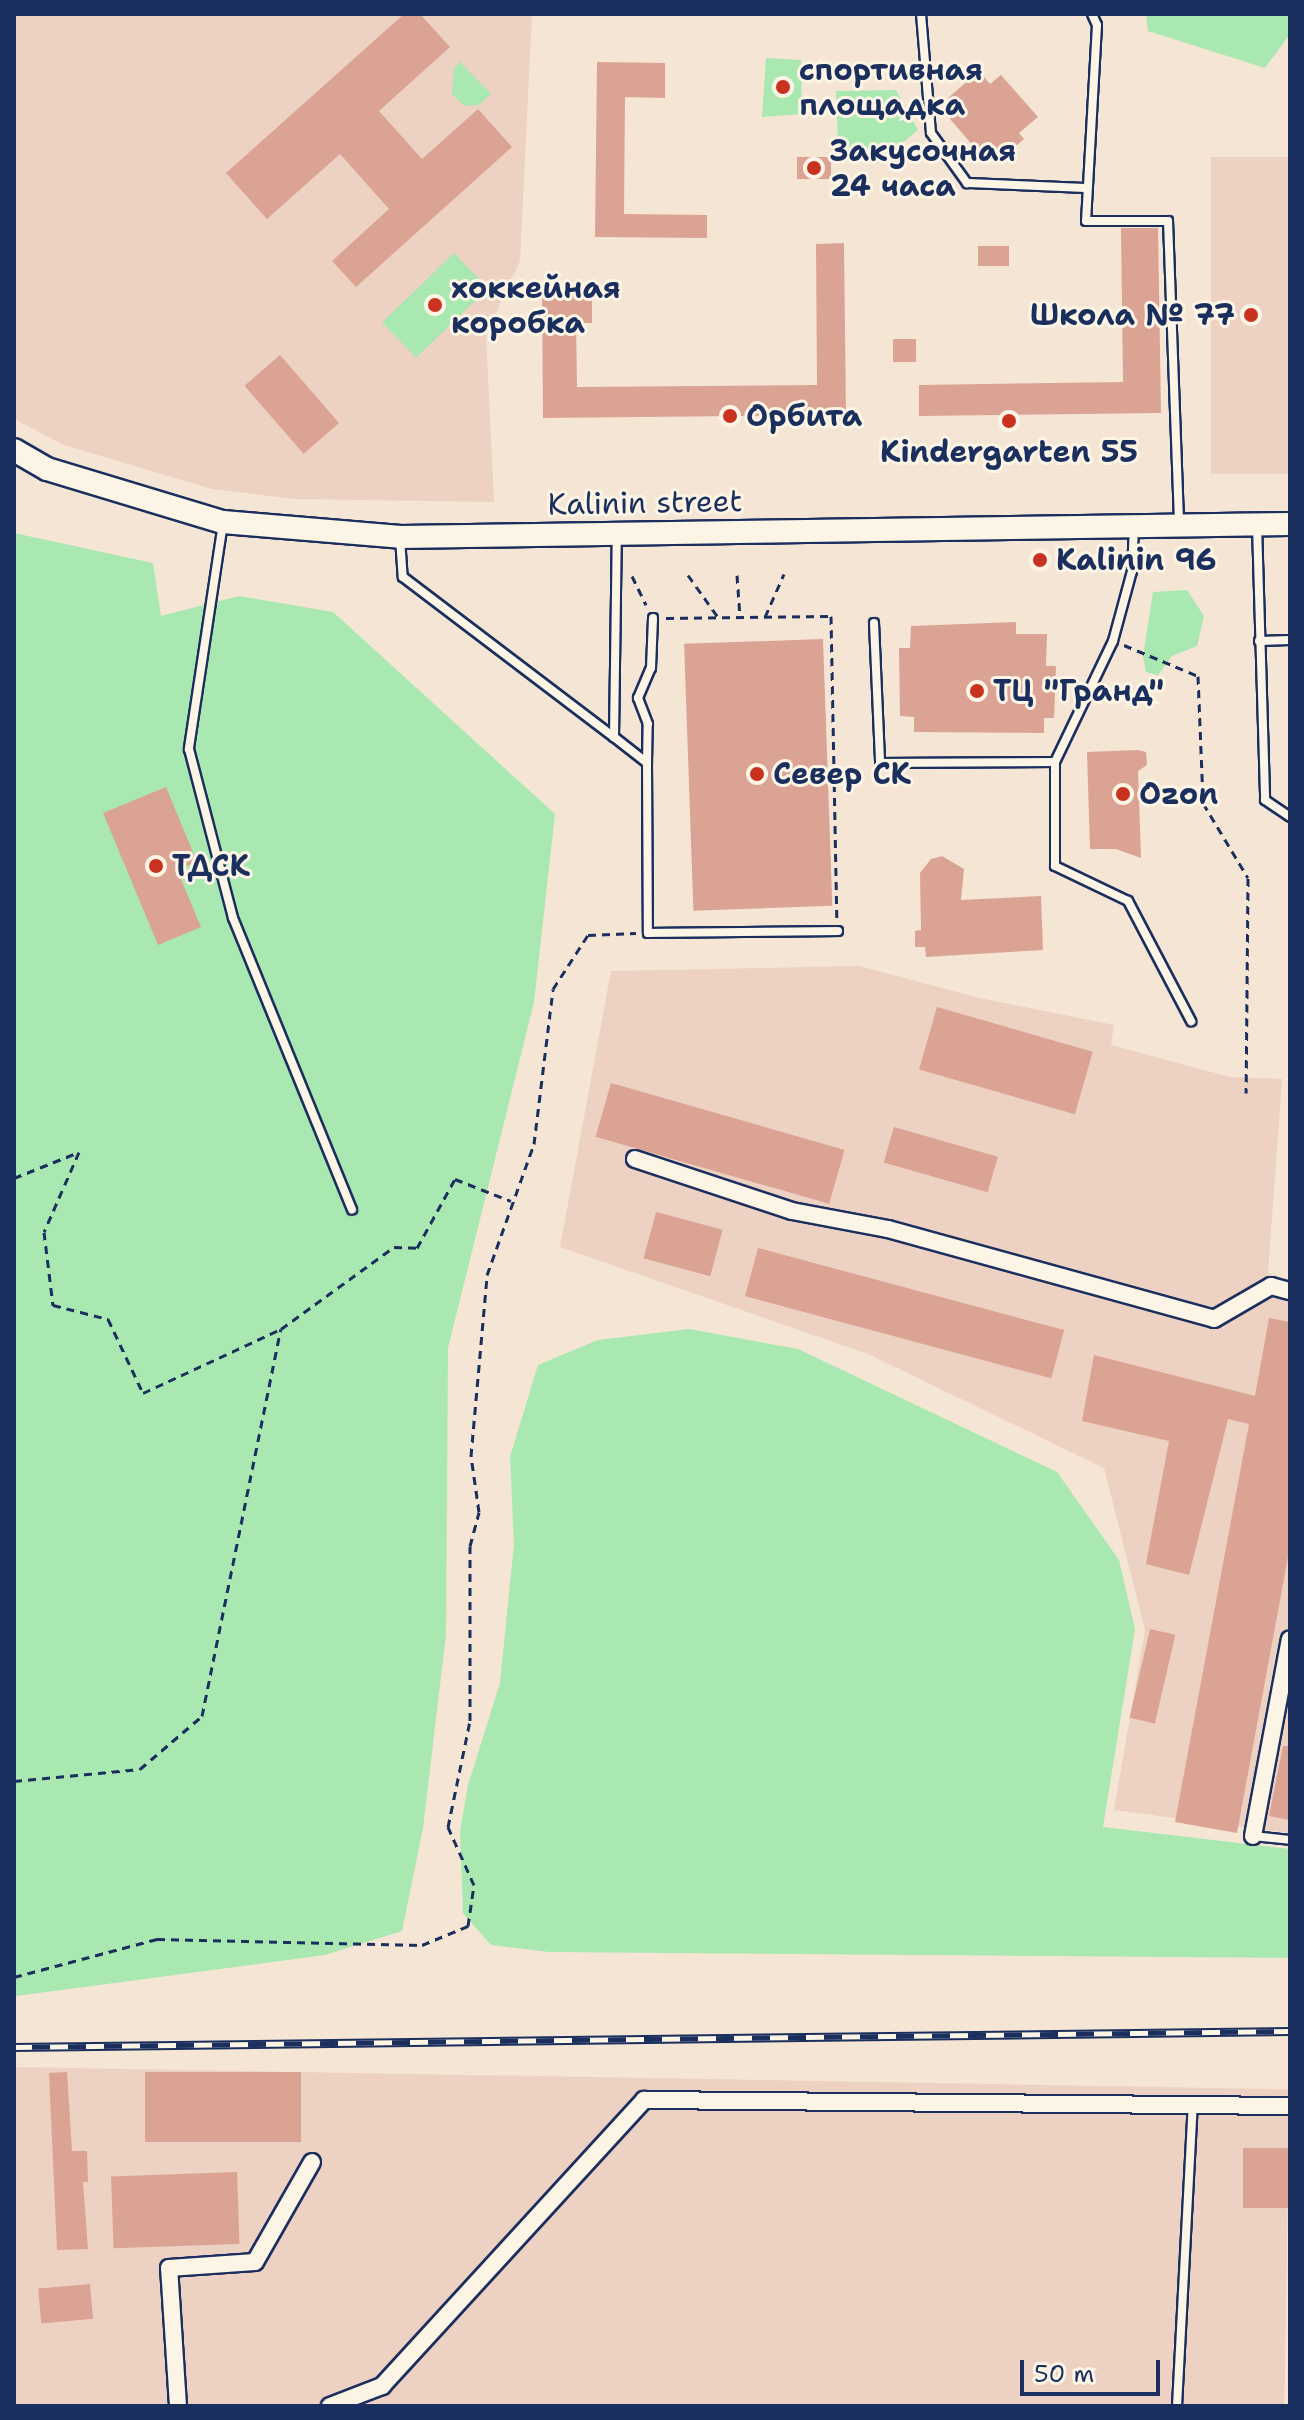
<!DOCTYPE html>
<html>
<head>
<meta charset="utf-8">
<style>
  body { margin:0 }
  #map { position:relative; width:1304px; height:2420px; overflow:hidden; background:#f5e5d5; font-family:"Shantell Sans",sans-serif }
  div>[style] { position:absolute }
  .built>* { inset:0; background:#edd1c2; transform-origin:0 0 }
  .green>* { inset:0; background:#a9e8b0; transform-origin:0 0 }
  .building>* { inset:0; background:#dba394; transform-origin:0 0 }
  .path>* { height:3px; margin-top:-1.5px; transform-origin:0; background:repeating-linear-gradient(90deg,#1b2f5e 0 8px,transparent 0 14px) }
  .roads { filter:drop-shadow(2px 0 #1b2f5e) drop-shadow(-2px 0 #1b2f5e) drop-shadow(0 2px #1b2f5e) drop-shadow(0 -2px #1b2f5e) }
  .service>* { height:8px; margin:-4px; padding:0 4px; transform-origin:4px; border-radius:4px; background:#fcf5e5 }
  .minor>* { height:16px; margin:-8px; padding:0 8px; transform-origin:8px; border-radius:8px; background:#fcf5e5 }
  .secondary>* { height:22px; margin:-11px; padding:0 11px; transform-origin:11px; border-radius:11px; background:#fcf5e5 }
  .rail>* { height:9px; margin-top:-4.5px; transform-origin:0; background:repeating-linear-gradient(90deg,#fcf5e5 0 18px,#1b2f5e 0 36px); box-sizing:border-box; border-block:2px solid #1b2f5e }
  .dots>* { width:22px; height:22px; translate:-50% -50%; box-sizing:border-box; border:4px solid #fcf5e5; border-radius:50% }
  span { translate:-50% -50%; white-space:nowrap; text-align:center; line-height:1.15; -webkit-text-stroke:6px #fcf5e5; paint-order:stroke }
  .poi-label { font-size:30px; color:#1b2f5e; font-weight:700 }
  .left { translate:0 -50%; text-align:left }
  .right { translate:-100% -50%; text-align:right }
  .street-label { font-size:30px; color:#1b2f5e }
  .frame { position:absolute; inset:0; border:16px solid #1b2f5e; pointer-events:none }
  .scale { position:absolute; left:1020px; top:2360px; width:140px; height:36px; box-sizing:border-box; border:4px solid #1b2f5e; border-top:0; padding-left:10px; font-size:24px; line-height:28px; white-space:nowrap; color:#1b2f5e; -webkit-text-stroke:6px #fcf5e5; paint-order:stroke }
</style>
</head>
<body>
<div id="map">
  <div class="built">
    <div style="clip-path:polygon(14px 14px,532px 14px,520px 261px,486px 334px,494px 502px,294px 499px,212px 489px,64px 445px,14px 419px)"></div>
    <div style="left:1211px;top:157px;width:79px;height:317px"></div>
    <div style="clip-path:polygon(859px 966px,980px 998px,1114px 1025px,1111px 1045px,1230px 1077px,1282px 1079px,1268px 1273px,1290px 1280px,1290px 1833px,1114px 1810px,1145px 1630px,1104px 1468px,868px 1354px,560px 1247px,611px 971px)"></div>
    <div style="left:14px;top:2067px;width:1276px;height:339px;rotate:1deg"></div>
  </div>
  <div class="green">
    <div style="clip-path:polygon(1146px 14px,1290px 14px,1290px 34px,1265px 68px,1148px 31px)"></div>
    <div style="clip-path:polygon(766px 58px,801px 60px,802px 114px,762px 117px)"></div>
    <div style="clip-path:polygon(460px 62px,491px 94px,479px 105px,464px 106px,452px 94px,454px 68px)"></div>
    <div style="clip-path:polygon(896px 90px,918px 130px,877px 164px,838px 142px,836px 91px)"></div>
    <div style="left:454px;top:253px;width:49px;height:100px;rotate:46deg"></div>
    <div style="clip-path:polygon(14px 533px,153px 563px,161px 616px,239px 596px,333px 612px,555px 814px,534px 1002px,448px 1348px,446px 1634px,423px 1828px,402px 1931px,325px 1955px,16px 1996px)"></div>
    <div style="clip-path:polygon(1187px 590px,1204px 616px,1197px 646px,1172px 656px,1158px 675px,1146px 672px,1143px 656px,1153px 592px)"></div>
    <div style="clip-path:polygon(689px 1329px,798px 1349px,1057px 1472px,1119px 1560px,1135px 1629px,1103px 1827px,1290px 1849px,1290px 1958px,549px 1952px,491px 1945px,463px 1913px,460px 1831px,468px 1785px,500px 1683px,514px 1544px,510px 1457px,538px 1365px,598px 1340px)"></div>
  </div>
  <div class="building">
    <div style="clip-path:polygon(404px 14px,420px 14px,450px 47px,379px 111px,422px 159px,478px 109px,512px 147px,356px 287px,332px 261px,389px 209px,340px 154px,267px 219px,226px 173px)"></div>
    <div style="clip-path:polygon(597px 62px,665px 63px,665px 98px,625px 97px,624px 214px,707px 215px,707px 238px,595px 237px)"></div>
    <div style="clip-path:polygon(979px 71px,990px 84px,1001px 75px,1038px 117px,1019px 133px,1024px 139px,1008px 153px,1003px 147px,986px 161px,950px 119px,959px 111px,948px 98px)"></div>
    <div style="left:797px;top:157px;width:34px;height:22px"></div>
    <div style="clip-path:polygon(1121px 228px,1158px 228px,1161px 413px,919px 416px,919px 385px,1123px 382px)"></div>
    <div style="clip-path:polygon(844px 243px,846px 415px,543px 418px,542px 293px,592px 292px,592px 323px,576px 323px,577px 387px,817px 385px,816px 244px)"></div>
    <div style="left:978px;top:246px;width:31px;height:20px"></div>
    <div style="left:893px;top:339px;width:23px;height:23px"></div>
    <div style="left:280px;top:355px;width:90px;height:47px;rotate:49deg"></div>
    <div style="clip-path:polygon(1016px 622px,1016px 634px,1047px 634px,1046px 666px,1056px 666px,1054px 718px,1044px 718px,1044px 733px,914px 732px,914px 717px,900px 716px,899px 648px,910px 648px,911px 626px)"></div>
    <div style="left:823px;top:639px;width:267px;height:139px;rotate:88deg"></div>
    <div style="clip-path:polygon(1138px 750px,1146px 752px,1147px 765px,1138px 771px,1141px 858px,1116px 849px,1090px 849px,1087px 752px)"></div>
    <div style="clip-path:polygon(166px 787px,197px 862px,177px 870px,201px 927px,158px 945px,103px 813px)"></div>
    <div style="clip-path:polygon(942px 856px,964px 869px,961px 900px,1041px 896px,1043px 950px,926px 957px,925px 947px,915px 947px,915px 931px,921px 930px,920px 873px,931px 859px)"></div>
    <div style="left:937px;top:1007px;width:162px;height:65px;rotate:16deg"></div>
    <div style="left:611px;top:1083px;width:243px;height:56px;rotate:16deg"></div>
    <div style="left:894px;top:1127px;width:108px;height:37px;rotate:16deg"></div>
    <div style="left:656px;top:1212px;width:69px;height:48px;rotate:15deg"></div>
    <div style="left:758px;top:1248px;width:317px;height:50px;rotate:15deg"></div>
    <div style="clip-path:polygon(1269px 1318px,1290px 1322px,1290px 1546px,1237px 1833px,1175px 1822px,1249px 1424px,1228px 1419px,1189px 1575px,1146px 1564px,1169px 1441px,1082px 1421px,1094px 1355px,1255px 1396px)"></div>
    <div style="left:1150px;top:1629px;width:26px;height:91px;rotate:13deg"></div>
    <div style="clip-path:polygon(1283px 1746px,1290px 1746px,1290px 1820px,1269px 1816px)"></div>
    <div style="clip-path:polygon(67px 2072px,72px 2151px,87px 2151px,88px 2182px,83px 2182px,88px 2249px,57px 2250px,49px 2073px)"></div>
    <div style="left:145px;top:2072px;width:156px;height:70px"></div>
    <div style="left:1243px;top:2148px;width:47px;height:60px"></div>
    <div style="left:237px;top:2172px;width:72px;height:126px;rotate:88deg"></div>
    <div style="left:90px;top:2284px;width:35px;height:52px;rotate:85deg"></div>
  </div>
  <div class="path">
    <div style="left:688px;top:575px;width:52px;rotate:54.5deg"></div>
    <div style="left:737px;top:575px;width:42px;rotate:85.9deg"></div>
    <div style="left:632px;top:576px;width:32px;rotate:64deg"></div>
    <div style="left:765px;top:617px;width:47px;rotate:-66.2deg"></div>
    <div style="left:666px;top:618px;width:165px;rotate:-0.7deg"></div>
    <div style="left:831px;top:616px;width:304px;rotate:88.9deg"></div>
    <div style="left:1124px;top:645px;width:80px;rotate:22.7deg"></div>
    <div style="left:1198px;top:676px;width:127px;rotate:87.7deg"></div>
    <div style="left:1203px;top:803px;width:87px;rotate:59deg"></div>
    <div style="left:1248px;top:878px;width:215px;rotate:90.5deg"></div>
    <div style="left:14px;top:1178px;width:70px;rotate:-21.8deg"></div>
    <div style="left:79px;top:1152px;width:87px;rotate:113.6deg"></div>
    <div style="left:44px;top:1232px;width:74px;rotate:83deg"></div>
    <div style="left:53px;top:1305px;width:57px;rotate:14.3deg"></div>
    <div style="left:108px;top:1319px;width:82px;rotate:64.7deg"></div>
    <div style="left:143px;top:1393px;width:152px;rotate:-24.9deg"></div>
    <div style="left:281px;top:1329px;width:140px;rotate:-36deg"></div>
    <div style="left:394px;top:1247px;width:23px;rotate:2deg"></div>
    <div style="left:417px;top:1248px;width:79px;rotate:-61.2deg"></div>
    <div style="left:455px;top:1179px;width:60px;rotate:21.4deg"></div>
    <div style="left:14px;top:1781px;width:127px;rotate:-5.4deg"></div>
    <div style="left:140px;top:1769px;width:82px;rotate:-40.5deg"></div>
    <div style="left:202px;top:1716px;width:395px;rotate:-78.5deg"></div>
    <div style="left:14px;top:1977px;width:148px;rotate:-14.9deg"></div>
    <div style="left:157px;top:1939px;width:265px;rotate:1.3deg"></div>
    <div style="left:422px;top:1945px;width:50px;rotate:-22.4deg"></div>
    <div style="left:468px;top:1926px;width:41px;rotate:-81.7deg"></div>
    <div style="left:474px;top:1885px;width:64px;rotate:-114.1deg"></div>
    <div style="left:448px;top:1827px;width:108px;rotate:-78.3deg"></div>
    <div style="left:470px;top:1721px;width:175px;rotate:-90deg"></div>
    <div style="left:470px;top:1546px;width:35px;rotate:-75deg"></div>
    <div style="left:479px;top:1512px;width:57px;rotate:-98.1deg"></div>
    <div style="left:471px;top:1456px;width:182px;rotate:-84.9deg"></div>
    <div style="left:487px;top:1275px;width:139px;rotate:-70.3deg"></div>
    <div style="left:534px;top:1144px;width:156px;rotate:-83deg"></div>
    <div style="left:553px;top:989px;width:64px;rotate:-57.1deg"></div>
    <div style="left:588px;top:935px;width:48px;rotate:-2.4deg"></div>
  </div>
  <div class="roads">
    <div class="service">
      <div style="left:921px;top:14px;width:119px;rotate:85.2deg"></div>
      <div style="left:931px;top:133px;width:62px;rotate:54.2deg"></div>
      <div style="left:967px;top:183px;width:120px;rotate:2.4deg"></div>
      <div style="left:1092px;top:14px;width:12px;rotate:66deg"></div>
      <div style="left:1097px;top:25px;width:196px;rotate:93.2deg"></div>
      <div style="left:1086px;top:221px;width:82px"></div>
      <div style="left:1168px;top:221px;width:304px;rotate:87.9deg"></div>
      <div style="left:223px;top:523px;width:229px;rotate:98.6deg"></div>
      <div style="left:189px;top:749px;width:175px;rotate:75.4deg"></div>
      <div style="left:233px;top:918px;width:315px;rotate:67.8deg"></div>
      <div style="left:1257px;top:525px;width:275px;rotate:88.3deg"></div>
      <div style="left:1265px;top:800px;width:30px;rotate:34deg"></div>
      <div style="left:1134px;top:526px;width:45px;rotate:92.5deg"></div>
      <div style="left:1132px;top:571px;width:73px;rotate:105.2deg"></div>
      <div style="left:1113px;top:641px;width:134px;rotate:115.6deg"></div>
      <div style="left:1055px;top:762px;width:104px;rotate:90deg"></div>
      <div style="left:1055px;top:866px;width:81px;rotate:25.6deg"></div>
      <div style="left:1128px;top:901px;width:136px;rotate:62.3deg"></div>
      <div style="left:400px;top:538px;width:39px;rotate:86deg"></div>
      <div style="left:403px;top:577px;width:265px;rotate:37.2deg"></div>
      <div style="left:614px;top:737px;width:203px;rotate:-89.2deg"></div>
      <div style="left:874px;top:623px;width:140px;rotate:87.5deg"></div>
      <div style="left:880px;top:763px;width:175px;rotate:-0.3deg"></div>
      <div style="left:1259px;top:641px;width:31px;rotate:-2deg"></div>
      <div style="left:614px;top:737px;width:42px;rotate:38.2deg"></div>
      <div style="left:647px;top:763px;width:170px;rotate:89.7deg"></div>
      <div style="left:648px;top:933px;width:190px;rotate:-0.6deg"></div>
      <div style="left:647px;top:763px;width:39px;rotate:-89deg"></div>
      <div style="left:648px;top:724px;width:28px;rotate:-111deg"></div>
      <div style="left:638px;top:698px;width:33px;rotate:-67deg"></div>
      <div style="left:651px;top:668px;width:50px;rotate:-87.7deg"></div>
      <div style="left:1253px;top:1836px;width:37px;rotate:6deg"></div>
      <div style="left:1177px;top:2406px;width:301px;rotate:-87deg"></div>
    </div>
    <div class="minor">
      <div style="left:635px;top:1159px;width:165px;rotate:18.3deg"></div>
      <div style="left:792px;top:1211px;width:98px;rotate:10.6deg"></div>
      <div style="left:888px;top:1229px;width:338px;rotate:15.4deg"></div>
      <div style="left:1214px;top:1319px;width:66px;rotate:-30.1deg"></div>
      <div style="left:1271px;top:1286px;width:20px;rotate:15deg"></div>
      <div style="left:1253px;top:1836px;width:200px;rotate:-79.4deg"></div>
      <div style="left:178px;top:2406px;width:138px;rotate:-93.7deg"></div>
      <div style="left:169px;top:2268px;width:86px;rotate:-4deg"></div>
      <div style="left:255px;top:2262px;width:115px;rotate:-60.3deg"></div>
      <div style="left:330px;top:2406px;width:56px;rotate:-21deg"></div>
      <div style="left:382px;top:2386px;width:388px;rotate:-47.5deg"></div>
      <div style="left:644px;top:2100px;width:646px;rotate:0.53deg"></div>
    </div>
    <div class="secondary">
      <div style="left:14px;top:450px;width:38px;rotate:30deg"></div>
      <div style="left:47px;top:469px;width:184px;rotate:16.8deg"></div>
      <div style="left:223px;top:522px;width:178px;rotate:4.8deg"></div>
      <div style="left:400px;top:537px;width:890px;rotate:-0.84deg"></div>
    </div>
  </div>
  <div class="rail">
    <div style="left:14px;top:2047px;width:1276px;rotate:-0.72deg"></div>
  </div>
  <div class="dots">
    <div style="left:783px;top:87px;background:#c8321e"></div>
    <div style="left:814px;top:168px;background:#c8321e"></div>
    <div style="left:435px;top:305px;background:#c8321e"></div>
    <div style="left:1251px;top:315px;background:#c8321e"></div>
    <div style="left:730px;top:416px;background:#c8321e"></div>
    <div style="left:1009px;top:421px;background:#c8321e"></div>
    <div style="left:1040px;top:560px;background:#c8321e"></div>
    <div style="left:977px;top:691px;background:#c8321e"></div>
    <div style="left:757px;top:774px;background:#c8321e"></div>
    <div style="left:1123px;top:794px;background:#c8321e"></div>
    <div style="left:156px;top:866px;background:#c8321e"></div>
  </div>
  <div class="poi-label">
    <span class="left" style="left:799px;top:87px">спортивная<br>площадка</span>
    <span class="left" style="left:830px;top:168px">Закусочная<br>24 часа</span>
    <span class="left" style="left:451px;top:305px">хоккейная<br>коробка</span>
    <span class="right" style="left:1235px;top:315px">Школа № 77</span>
    <span class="left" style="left:746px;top:416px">Орбита</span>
    <span style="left:1009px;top:452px">Kindergarten 55</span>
    <span class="left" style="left:1056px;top:560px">Kalinin 96</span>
    <span class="left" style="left:993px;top:691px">ТЦ "Гранд"</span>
    <span class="left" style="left:773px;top:774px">Север СК</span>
    <span class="left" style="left:1139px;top:794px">Ozon</span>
    <span class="left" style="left:172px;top:866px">ТДСК</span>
  </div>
  <div class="street-label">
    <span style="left:645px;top:503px;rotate:-1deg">Kalinin street</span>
  </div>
  <div class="frame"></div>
  <div class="scale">50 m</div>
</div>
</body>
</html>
